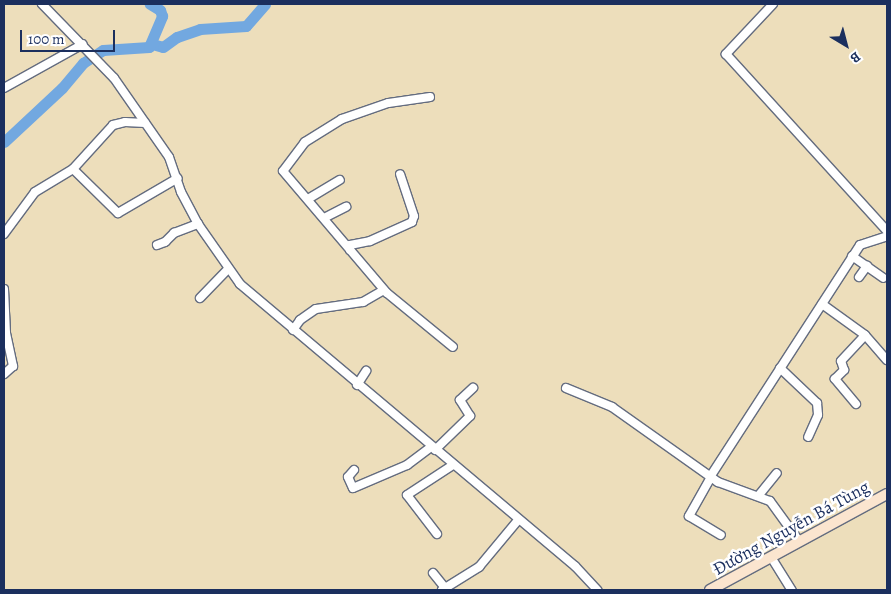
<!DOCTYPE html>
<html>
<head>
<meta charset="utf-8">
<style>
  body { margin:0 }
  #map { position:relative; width:891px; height:594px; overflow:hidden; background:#eddebb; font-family:Alegreya,serif }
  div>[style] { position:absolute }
  .river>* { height:11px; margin:-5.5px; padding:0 5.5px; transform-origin:5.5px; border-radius:5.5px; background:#72a8e0 }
  .roads { filter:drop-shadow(1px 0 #646c7f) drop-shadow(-1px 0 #646c7f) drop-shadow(0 1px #646c7f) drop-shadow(0 -1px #646c7f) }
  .street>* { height:8px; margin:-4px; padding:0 4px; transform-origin:4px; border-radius:4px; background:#fff }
  .secondary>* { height:10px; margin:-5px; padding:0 5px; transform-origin:5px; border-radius:5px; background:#fbe5cf }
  span { translate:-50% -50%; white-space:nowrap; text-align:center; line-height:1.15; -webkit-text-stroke:5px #fff; paint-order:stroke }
  .street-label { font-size:18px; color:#1b2f5e }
  .frame { position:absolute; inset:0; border:5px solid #1b2f5e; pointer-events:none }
  .north { position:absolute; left:821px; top:20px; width:50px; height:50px; -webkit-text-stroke:4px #fff; paint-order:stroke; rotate:143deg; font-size:14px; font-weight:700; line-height:20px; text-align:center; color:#1b2f5e }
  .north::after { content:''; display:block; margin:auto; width:18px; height:22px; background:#1b2f5e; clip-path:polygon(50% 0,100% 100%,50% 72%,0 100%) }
  .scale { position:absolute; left:20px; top:30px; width:95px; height:22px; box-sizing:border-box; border:2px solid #1b2f5e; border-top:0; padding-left:6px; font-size:15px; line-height:18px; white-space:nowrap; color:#1b2f5e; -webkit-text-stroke:4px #fff; paint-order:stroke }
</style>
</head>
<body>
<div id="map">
  <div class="river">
    <div style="left:152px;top:44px;width:11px;rotate:15deg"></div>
    <div style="left:163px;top:47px;width:17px;rotate:-36deg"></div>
    <div style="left:177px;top:37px;width:24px;rotate:-19deg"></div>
    <div style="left:200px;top:29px;width:46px;rotate:-3.7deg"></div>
    <div style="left:246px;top:26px;width:29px;rotate:-49deg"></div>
    <div style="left:4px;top:142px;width:79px;rotate:-43deg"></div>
    <div style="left:62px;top:88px;width:33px;rotate:-50deg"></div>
    <div style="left:83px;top:63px;width:24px;rotate:-33deg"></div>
    <div style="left:103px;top:50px;width:46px;rotate:-3.7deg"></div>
    <div style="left:149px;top:47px;width:34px;rotate:-67deg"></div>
    <div style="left:162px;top:16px;width:6px;rotate:-108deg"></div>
    <div style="left:160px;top:10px;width:12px;rotate:-149deg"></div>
  </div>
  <div class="roads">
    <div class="street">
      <div style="left:42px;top:4px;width:103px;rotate:45.8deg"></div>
      <div style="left:114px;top:78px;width:96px;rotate:55.2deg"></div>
      <div style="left:169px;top:157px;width:37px;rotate:71deg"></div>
      <div style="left:181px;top:192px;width:36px;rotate:62deg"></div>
      <div style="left:198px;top:224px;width:73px;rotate:55deg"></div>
      <div style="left:240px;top:284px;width:438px;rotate:40.1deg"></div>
      <div style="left:575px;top:566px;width:33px;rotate:47deg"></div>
      <div style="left:773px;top:4px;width:69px;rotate:133.2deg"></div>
      <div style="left:726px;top:54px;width:239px;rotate:47.7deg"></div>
      <div style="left:4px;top:88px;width:90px;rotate:-29.1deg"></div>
      <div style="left:430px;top:97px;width:42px;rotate:171.9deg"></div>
      <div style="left:388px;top:103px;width:49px;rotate:160.8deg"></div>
      <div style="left:342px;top:119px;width:44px;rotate:148.1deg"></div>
      <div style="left:305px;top:142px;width:36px;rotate:127deg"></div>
      <div style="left:283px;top:171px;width:160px;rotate:49.6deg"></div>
      <div style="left:387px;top:293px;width:85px;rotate:39.3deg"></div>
      <div style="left:73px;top:169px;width:63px;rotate:44.4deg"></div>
      <div style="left:118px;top:213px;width:69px;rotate:-30.3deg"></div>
      <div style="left:308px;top:199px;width:37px;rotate:-31deg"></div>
      <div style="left:324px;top:218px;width:25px;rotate:-27deg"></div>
      <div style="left:4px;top:234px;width:52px;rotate:-53.6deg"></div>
      <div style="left:35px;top:192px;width:44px;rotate:-31.2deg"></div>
      <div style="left:73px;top:169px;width:59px;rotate:-47.7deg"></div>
      <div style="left:113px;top:125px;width:12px;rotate:-14deg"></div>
      <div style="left:125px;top:122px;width:20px;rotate:3deg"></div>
      <div style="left:157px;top:245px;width:9px;rotate:-21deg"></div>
      <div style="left:165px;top:242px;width:13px;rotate:-45deg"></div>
      <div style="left:174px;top:233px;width:26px;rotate:-21deg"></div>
      <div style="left:350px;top:250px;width:5px;rotate:-90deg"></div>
      <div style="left:350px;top:245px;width:20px;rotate:-11deg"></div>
      <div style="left:370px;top:241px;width:46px;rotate:-24.3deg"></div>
      <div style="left:412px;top:222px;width:6px;rotate:-72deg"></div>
      <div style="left:414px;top:216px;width:44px;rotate:-108.4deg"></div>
      <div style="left:852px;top:256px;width:38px;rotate:35deg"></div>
      <div style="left:859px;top:277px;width:14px;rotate:-54deg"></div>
      <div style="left:4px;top:289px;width:44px;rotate:87.4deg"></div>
      <div style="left:6px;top:333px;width:34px;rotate:78deg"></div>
      <div style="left:13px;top:366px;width:12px;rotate:138deg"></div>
      <div style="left:200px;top:298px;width:39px;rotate:-46deg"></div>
      <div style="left:822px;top:304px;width:53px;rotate:35.8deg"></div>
      <div style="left:865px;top:335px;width:33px;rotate:49deg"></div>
      <div style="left:293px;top:330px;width:12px;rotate:-55deg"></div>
      <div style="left:300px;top:320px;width:19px;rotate:-35deg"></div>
      <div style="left:316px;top:309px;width:48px;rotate:-8.5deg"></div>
      <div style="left:363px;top:302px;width:24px;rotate:-30deg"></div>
      <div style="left:780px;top:368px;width:51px;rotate:43.4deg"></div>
      <div style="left:817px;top:403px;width:12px;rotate:85deg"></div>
      <div style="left:818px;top:415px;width:24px;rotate:114deg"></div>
      <div style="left:357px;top:385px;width:17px;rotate:-57deg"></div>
      <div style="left:566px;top:388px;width:50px;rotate:22.4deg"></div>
      <div style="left:612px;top:407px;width:130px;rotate:35.3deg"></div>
      <div style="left:718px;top:482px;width:55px;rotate:20.1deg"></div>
      <div style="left:770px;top:501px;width:49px;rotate:54.1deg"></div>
      <div style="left:856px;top:404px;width:33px;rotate:-130deg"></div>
      <div style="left:835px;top:379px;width:13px;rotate:-45deg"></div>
      <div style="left:844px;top:370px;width:9px;rotate:-108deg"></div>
      <div style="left:841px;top:361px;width:35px;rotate:-47deg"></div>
      <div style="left:435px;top:450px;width:49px;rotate:-44.2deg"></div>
      <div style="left:470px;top:416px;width:19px;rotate:-122deg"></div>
      <div style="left:460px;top:400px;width:18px;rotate:-43deg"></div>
      <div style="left:354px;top:470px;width:9px;rotate:131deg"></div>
      <div style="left:348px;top:477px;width:12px;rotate:66deg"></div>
      <div style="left:353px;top:488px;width:59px;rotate:-23.1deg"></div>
      <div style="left:407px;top:465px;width:30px;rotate:-37deg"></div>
      <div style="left:710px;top:477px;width:276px;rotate:-57.1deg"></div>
      <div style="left:860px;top:245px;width:28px;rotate:-18deg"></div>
      <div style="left:711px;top:477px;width:45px;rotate:119.4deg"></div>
      <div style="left:689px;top:516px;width:37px;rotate:31deg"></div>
      <div style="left:759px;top:495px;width:28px;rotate:-51deg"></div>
      <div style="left:437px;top:534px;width:49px;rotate:-127.6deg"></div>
      <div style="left:407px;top:495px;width:55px;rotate:-33.1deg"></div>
      <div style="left:771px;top:557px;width:39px;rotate:58deg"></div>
      <div style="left:433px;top:573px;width:19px;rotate:51deg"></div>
      <div style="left:442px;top:590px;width:44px;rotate:-31.9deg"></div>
      <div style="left:479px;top:567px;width:62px;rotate:-50.2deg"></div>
    </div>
    <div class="secondary">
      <div style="left:710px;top:590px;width:201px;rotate:-28.5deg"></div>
    </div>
  </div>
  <div class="street-label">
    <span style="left:791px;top:528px;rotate:-29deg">Đường Nguyễn Bá Tùng</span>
  </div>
  <div class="frame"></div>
  <div class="north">B</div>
  <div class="scale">100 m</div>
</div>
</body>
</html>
